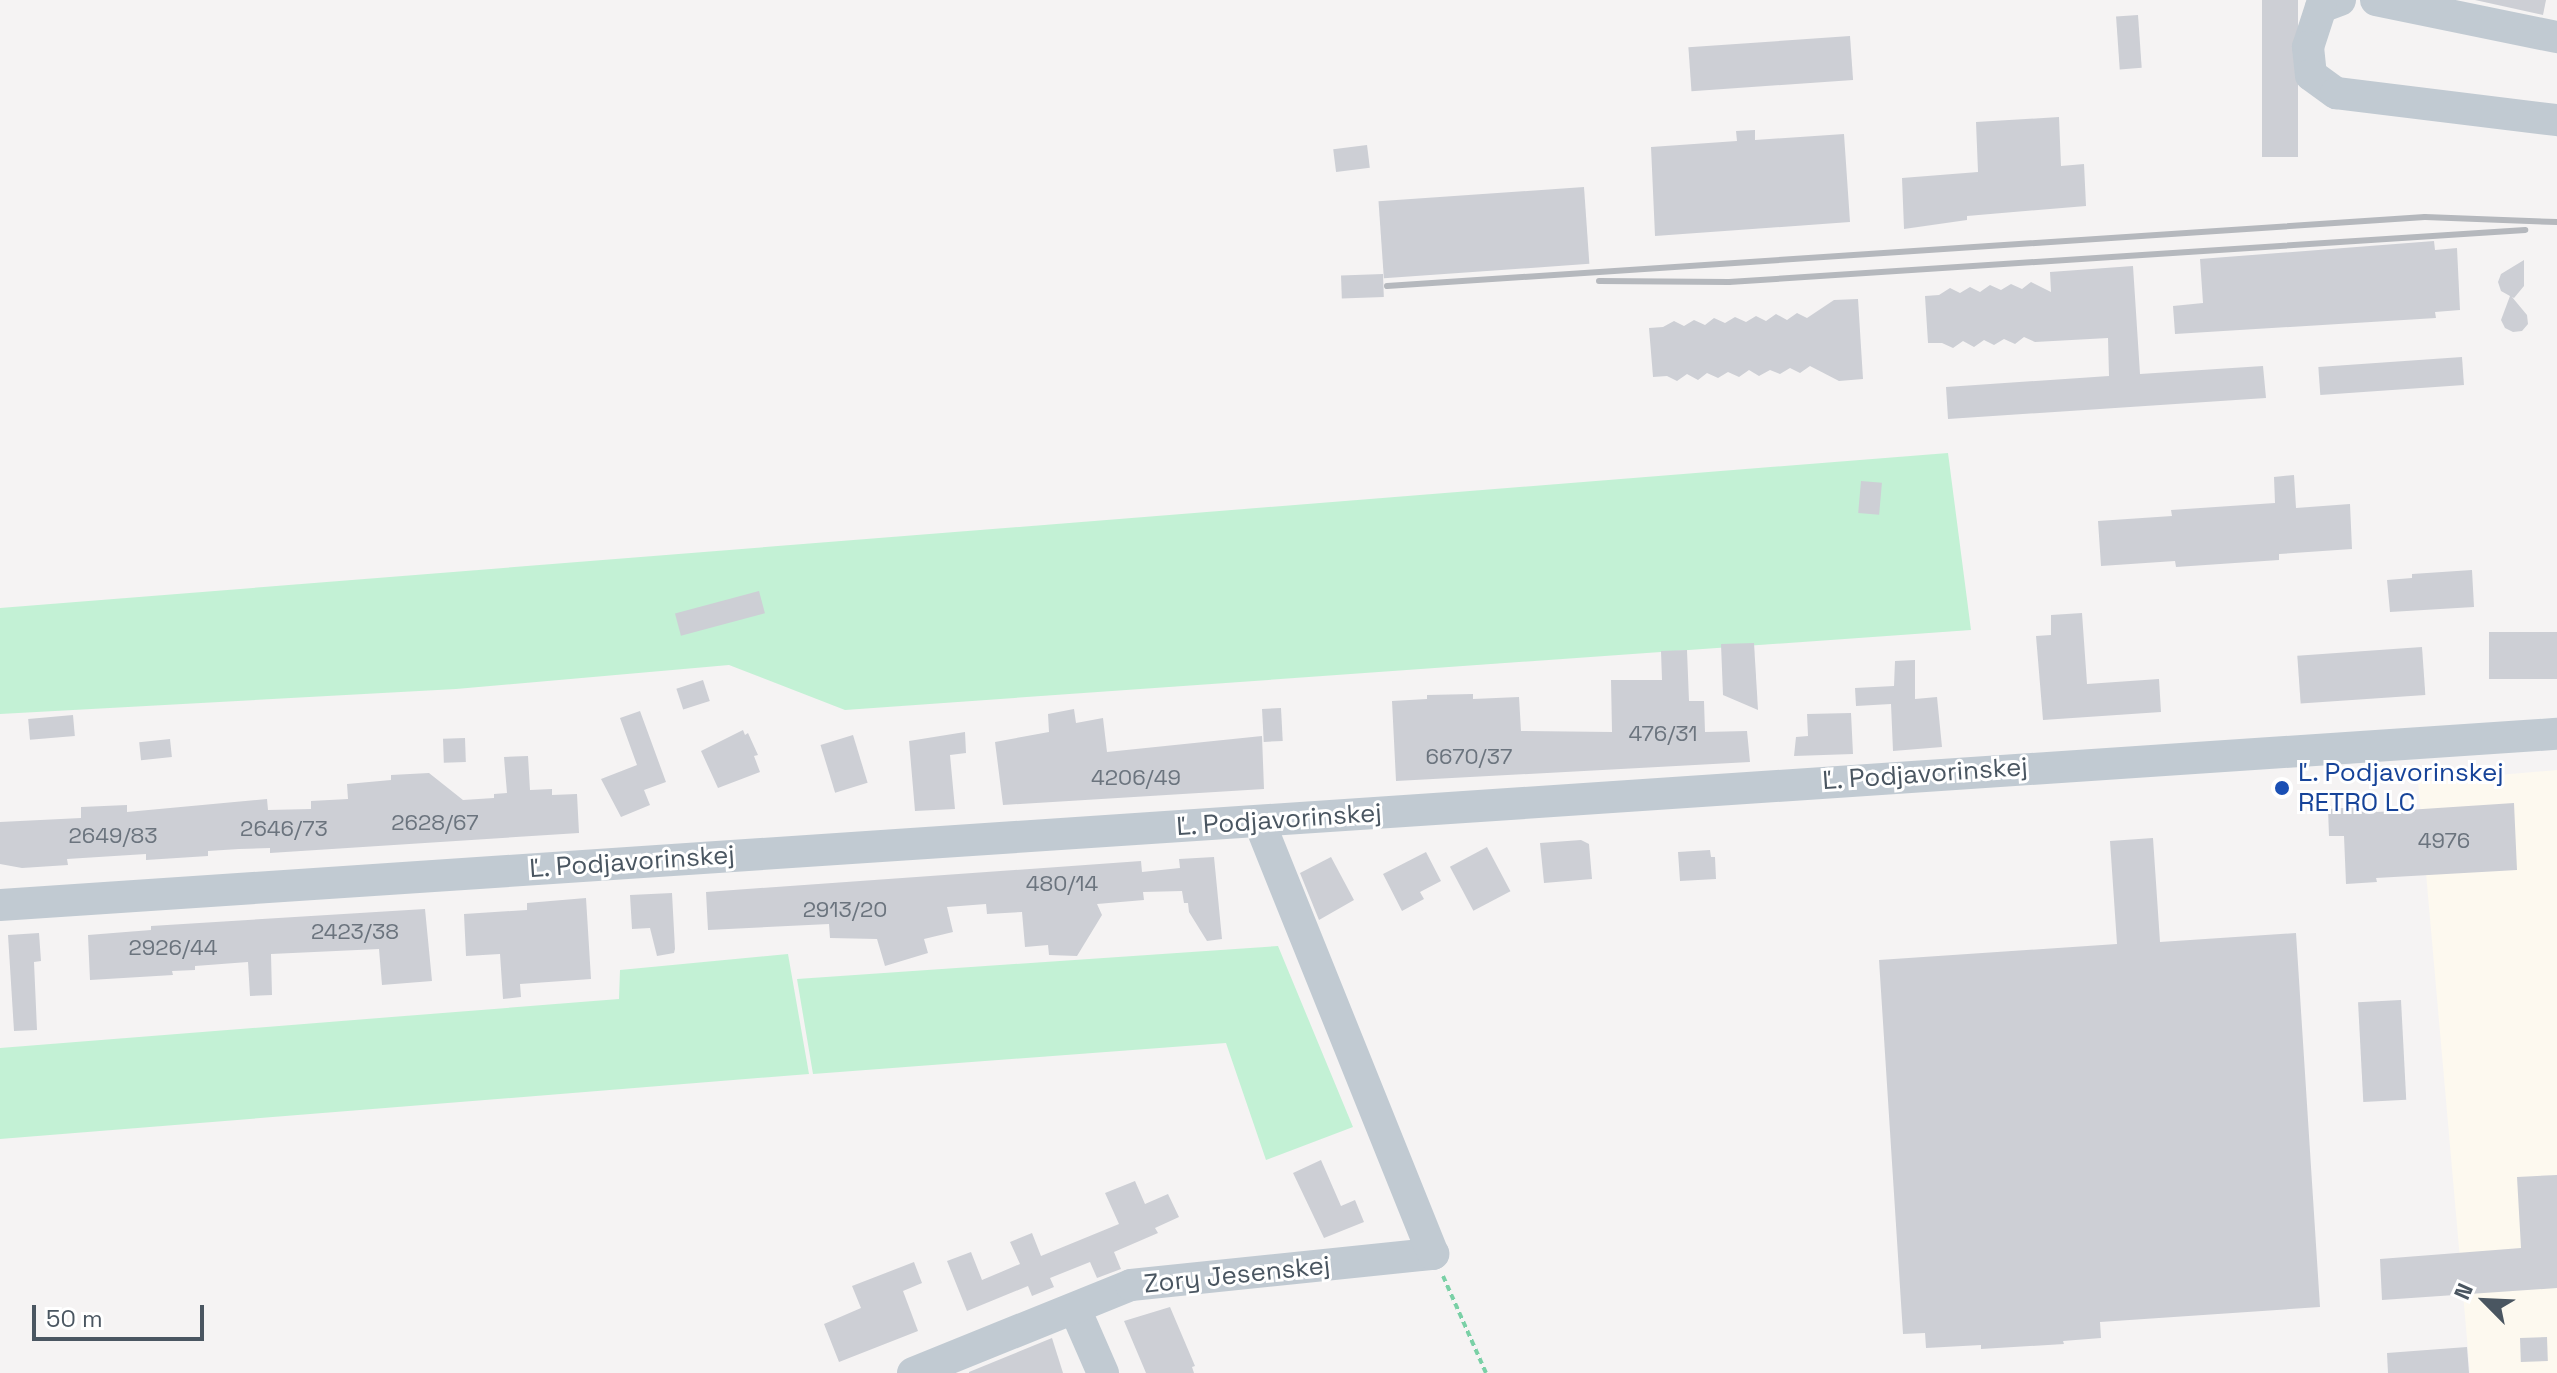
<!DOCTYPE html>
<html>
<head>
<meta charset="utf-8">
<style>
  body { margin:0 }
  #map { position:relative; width:2557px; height:1373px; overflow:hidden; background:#f5f3f3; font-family:"Space Grotesk",sans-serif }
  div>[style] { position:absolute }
  .commercial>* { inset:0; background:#fdf9ef }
  .green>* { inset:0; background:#c3f1d5 }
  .building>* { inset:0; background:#cdcfd5; transform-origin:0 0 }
  .path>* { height:4px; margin-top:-2px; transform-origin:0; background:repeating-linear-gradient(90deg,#7ad0a6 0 6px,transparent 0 10px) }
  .minor>* { height:32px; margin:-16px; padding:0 16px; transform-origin:16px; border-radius:16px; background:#c1cad2 }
  .rail>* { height:6px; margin:-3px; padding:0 3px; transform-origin:3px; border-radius:3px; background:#b5b8bd }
  .dots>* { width:22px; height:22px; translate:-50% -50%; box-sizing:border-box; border:4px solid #fff; border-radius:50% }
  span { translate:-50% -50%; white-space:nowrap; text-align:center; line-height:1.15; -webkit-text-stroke:6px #fff; paint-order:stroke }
  .number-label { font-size:22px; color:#6b747e }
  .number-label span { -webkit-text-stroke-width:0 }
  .transit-label { font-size:26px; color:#164399 }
  .left { translate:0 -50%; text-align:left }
  .street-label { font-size:26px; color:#4a5661 }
  .north { position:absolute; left:2445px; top:1261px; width:80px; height:80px; -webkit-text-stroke:6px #fff; paint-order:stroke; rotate:294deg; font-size:22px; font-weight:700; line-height:32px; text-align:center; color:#4a5661 }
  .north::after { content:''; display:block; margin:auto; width:28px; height:36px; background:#4a5661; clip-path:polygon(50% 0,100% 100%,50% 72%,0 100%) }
  .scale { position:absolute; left:32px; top:1305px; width:172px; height:36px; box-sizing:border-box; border:4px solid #4a5661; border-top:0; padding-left:10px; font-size:24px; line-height:28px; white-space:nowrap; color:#4a5661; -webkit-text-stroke:6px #fff; paint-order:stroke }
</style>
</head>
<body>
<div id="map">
  <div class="commercial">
    <div style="clip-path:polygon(2557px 770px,2557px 1373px,2470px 1373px,2418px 782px)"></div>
  </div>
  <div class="green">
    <div style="clip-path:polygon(1948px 453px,1971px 630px,845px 710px,729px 665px,456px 689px,0 714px,0 608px)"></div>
    <div style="clip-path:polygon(1278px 946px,1353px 1127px,1266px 1160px,1226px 1043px,813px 1074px,797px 979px)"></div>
    <div style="clip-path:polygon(788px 954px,809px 1074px,0 1139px,0 1048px,619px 999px,620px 970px)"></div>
  </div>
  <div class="building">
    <div style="left:2262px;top:0;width:36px;height:157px"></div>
    <div style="clip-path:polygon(2475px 0,2546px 0,2543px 15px)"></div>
    <div style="left:2138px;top:15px;width:53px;height:22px;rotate:86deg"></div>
    <div style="left:1850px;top:36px;width:44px;height:162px;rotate:86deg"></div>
    <div style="clip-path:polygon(2059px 117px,2061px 166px,2084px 164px,2086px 206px,1967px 216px,1967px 220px,1904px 229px,1902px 178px,1978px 172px,1976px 122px)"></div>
    <div style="clip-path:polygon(1755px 130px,1755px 140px,1844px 134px,1850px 222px,1655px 236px,1651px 147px,1737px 141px,1736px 131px)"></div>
    <div style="left:1367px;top:145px;width:23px;height:34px;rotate:83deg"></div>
    <div style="left:1584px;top:187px;width:77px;height:206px;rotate:86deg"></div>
    <div style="clip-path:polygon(2434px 241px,2435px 250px,2457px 248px,2460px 310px,2435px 312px,2436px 318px,2175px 334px,2173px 306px,2203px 303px,2200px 259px)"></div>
    <div style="clip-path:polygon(2524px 260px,2524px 286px,2514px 298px,2512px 297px,2527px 315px,2528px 324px,2522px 331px,2513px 332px,2505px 328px,2501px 320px,2510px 296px,2501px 291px,2498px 282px,2501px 274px)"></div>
    <div style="clip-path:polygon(2133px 266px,2140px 374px,2263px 366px,2266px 398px,1948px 419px,1946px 387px,2109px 376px,2108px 338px,2035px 342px,2024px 337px,2015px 344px,2004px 339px,1994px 345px,1984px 340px,1974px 347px,1963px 341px,1953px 348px,1942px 343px,1928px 343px,1925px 296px,1939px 295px,1950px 288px,1960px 293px,1970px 287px,1980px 292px,1990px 285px,2001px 290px,2011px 284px,2022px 289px,2031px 282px,2051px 292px,2050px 272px)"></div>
    <div style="left:1383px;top:274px;width:23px;height:42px;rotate:88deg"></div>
    <div style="clip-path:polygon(1858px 299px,1863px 379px,1839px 381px,1810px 366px,1800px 373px,1790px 368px,1780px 374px,1770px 370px,1759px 376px,1749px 370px,1739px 377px,1728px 372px,1718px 378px,1707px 373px,1698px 380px,1687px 374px,1677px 381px,1667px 376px,1653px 377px,1649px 328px,1663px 327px,1674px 321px,1684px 326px,1694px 320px,1705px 325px,1714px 318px,1725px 323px,1735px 317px,1746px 322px,1756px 316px,1766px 321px,1776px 314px,1787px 320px,1797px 313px,1807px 318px,1834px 300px)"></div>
    <div style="left:2462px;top:357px;width:28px;height:144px;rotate:86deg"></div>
    <div style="clip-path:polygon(2294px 475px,2296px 508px,2350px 504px,2352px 549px,2279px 554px,2279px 560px,2176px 567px,2175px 561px,2101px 566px,2098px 521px,2172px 516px,2171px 510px,2275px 503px,2274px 477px)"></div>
    <div style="left:1861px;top:481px;width:21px;height:32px;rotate:5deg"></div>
    <div style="clip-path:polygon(2472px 570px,2474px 607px,2390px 612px,2387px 580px,2412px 578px,2412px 574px)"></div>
    <div style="left:759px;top:591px;width:23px;height:87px;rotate:75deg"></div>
    <div style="clip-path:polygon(2082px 613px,2087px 684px,2159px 679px,2161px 712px,2043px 720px,2036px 636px,2051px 635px,2051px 615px)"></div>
    <div style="left:2557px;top:632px;width:47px;height:68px;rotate:90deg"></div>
    <div style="clip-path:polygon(1754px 643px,1758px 710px,1723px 695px,1721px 644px)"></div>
    <div style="left:2422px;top:647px;width:48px;height:125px;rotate:86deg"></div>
    <div style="clip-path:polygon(1687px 650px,1689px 701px,1704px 701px,1705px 732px,1747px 731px,1750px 762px,1396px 781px,1392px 701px,1427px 699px,1427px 695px,1473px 694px,1473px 699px,1519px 697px,1521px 731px,1612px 732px,1611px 680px,1662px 680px,1661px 651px)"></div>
    <div style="clip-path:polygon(1915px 660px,1915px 699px,1937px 697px,1942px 747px,1893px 751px,1891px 704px,1856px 706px,1855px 688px,1894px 686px,1895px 661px)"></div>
    <div style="left:703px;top:680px;width:22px;height:28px;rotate:72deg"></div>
    <div style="left:1281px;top:708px;width:33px;height:19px;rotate:87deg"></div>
    <div style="clip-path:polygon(1074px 709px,1076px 723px,1103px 718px,1107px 752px,1262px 736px,1264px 789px,1003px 805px,995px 742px,1049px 732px,1048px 714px)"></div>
    <div style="clip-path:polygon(640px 711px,666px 782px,644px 790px,650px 805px,621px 817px,601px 779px,637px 765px,620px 718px)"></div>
    <div style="clip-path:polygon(1851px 713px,1853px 754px,1794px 756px,1796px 737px,1808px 736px,1807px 714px)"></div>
    <div style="left:73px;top:715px;width:21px;height:45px;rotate:85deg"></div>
    <div style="clip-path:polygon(743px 730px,745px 735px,748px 733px,758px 755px,754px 756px,760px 772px,718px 788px,701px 751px)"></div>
    <div style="clip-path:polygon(965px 732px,966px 753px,950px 755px,955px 809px,915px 811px,909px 741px)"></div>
    <div style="left:853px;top:735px;width:50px;height:34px;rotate:73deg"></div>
    <div style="left:465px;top:738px;width:24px;height:22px;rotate:88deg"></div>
    <div style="left:170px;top:739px;width:18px;height:31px;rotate:84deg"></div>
    <div style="clip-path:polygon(528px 756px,530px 790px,552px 789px,552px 795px,577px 794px,579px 833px,270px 853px,270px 848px,239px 849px,208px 851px,208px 856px,146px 860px,146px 854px,67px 859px,68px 865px,22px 868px,0 864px,0 822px,81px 818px,81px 807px,127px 805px,127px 812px,267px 799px,268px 810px,311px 809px,311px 801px,348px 799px,347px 784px,391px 780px,391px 775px,429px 773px,463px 800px,494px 798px,494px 794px,507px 793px,504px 757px)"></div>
    <div style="clip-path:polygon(2514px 803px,2517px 870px,2376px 878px,2377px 882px,2346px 884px,2344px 836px,2329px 836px,2328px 809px,2376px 806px,2377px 812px)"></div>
    <div style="clip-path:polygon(2153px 838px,2160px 942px,2296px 933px,2320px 1307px,2100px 1322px,2101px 1338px,2063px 1341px,2064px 1344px,1981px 1349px,1981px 1345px,1926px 1348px,1925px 1333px,1903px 1334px,1879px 960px,2117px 944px,2110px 841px)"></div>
    <div style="clip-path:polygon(1581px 840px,1589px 844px,1592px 879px,1544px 883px,1540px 843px)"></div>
    <div style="left:1487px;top:847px;width:50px;height:42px;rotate:62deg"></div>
    <div style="clip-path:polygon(1710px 850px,1711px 857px,1715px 857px,1716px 879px,1680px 881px,1678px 852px)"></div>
    <div style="clip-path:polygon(1426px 852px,1441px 881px,1420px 892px,1424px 899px,1402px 911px,1383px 874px)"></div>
    <div style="clip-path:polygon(1214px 857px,1222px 939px,1207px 941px,1189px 912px,1188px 903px,1184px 903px,1182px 891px,1143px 892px,1144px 900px,1097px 904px,1102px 915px,1077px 956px,1049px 955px,1048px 945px,1025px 947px,1022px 912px,987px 914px,986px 904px,947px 907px,953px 932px,924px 939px,928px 953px,885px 966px,877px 939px,830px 938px,829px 924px,708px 930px,706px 892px,1141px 861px,1142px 872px,1180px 868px,1179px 859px)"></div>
    <div style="clip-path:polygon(1331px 857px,1354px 900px,1319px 920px,1300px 873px)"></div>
    <div style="clip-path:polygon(672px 893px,675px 949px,674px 953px,657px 956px,650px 928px,632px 929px,630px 895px)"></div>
    <div style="clip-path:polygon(586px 898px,591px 979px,520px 984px,521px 997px,503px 999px,500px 954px,466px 956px,464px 914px,527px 910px,527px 903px)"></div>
    <div style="clip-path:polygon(425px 909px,432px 981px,382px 985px,379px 949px,271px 954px,272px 995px,250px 996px,248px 962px,195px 966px,195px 970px,172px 971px,173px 975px,90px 980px,88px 935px,151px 930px,151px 926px)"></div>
    <div style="clip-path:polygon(39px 933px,41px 961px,34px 962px,37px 1030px,14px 1031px,8px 935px)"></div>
    <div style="left:2401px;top:1000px;width:100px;height:43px;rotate:87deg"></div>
    <div style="clip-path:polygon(1321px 1160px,1341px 1206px,1355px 1200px,1364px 1222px,1324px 1238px,1293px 1173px)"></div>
    <div style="clip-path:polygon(2557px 1175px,2557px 1288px,2382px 1300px,2380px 1259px,2521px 1248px,2517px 1177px)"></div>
    <div style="clip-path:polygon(1135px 1181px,1145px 1204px,1168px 1194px,1179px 1217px,1155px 1228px,1158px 1233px,1114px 1252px,1121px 1269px,1097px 1278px,1090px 1262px,1050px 1278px,1054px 1287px,1032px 1296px,1028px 1286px,967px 1311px,947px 1261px,971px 1252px,982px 1280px,1020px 1264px,1010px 1242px,1032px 1233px,1041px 1256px,1119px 1224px,1105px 1193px)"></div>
    <div style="clip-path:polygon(914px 1262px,922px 1283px,903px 1291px,918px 1331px,839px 1362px,824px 1324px,861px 1308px,852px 1286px)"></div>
    <div style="clip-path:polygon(1170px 1307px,1195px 1366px,1192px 1367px,1194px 1373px,1146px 1373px,1124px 1321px)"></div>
    <div style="left:2547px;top:1337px;width:24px;height:27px;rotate:88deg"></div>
    <div style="clip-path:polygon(1052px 1338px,1063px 1373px,969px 1373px,969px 1372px)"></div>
    <div style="clip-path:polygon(2467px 1347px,2469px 1373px,2388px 1373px,2387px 1353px)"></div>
  </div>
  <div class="path">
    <div style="left:1443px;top:1276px;width:106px;rotate:66.1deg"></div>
  </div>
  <div class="minor">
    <div style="left:2340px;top:0;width:20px;rotate:160deg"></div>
    <div style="left:2321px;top:7px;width:42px;rotate:108deg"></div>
    <div style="left:2308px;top:47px;width:28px;rotate:84deg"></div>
    <div style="left:2311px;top:75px;width:31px;rotate:36deg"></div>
    <div style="left:2336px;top:93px;width:223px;rotate:7deg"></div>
    <div style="left:2376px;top:0;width:185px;rotate:11.6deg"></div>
    <div style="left:0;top:905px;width:2563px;rotate:-3.83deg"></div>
    <div style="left:1075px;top:1309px;width:70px;rotate:66.4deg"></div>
    <div style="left:913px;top:1373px;width:235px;rotate:-22deg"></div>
    <div style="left:1131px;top:1285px;width:304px;rotate:-5.9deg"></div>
    <div style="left:1433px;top:1254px;width:466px;rotate:-111.9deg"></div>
  </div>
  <div class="rail">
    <div style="left:1599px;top:281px;width:130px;rotate:0.4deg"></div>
    <div style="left:1729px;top:282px;width:798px;rotate:-3.74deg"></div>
    <div style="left:1387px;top:286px;width:1040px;rotate:-3.8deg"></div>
    <div style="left:2425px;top:217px;width:132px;rotate:2.2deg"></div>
  </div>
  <div class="dots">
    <div style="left:2282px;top:788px;background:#1a4fb4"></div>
  </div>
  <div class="number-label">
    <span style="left:1663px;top:734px">476/31</span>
    <span style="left:1469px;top:757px">6670/37</span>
    <span style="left:1136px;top:778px">4206/49</span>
    <span style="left:435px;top:823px">2628/67</span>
    <span style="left:284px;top:829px">2646/73</span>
    <span style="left:113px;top:836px">2649/83</span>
    <span style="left:2444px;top:841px">4976</span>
    <span style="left:1062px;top:884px">480/14</span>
    <span style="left:845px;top:910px">2913/20</span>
    <span style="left:355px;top:932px">2423/38</span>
    <span style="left:173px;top:948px">2926/44</span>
  </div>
  <div class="transit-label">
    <span class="left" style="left:2298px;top:788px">Ľ. Podjavorinskej<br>RETRO LC</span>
  </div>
  <div class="street-label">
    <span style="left:1925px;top:774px;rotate:-4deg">Ľ. Podjavorinskej</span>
    <span style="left:1279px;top:820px;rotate:-4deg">Ľ. Podjavorinskej</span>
    <span style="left:632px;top:862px;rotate:-4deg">Ľ. Podjavorinskej</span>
    <span style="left:1237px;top:1275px;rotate:-6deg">Zory Jesenskej</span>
  </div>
  <div class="north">N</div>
  <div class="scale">50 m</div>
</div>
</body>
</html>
